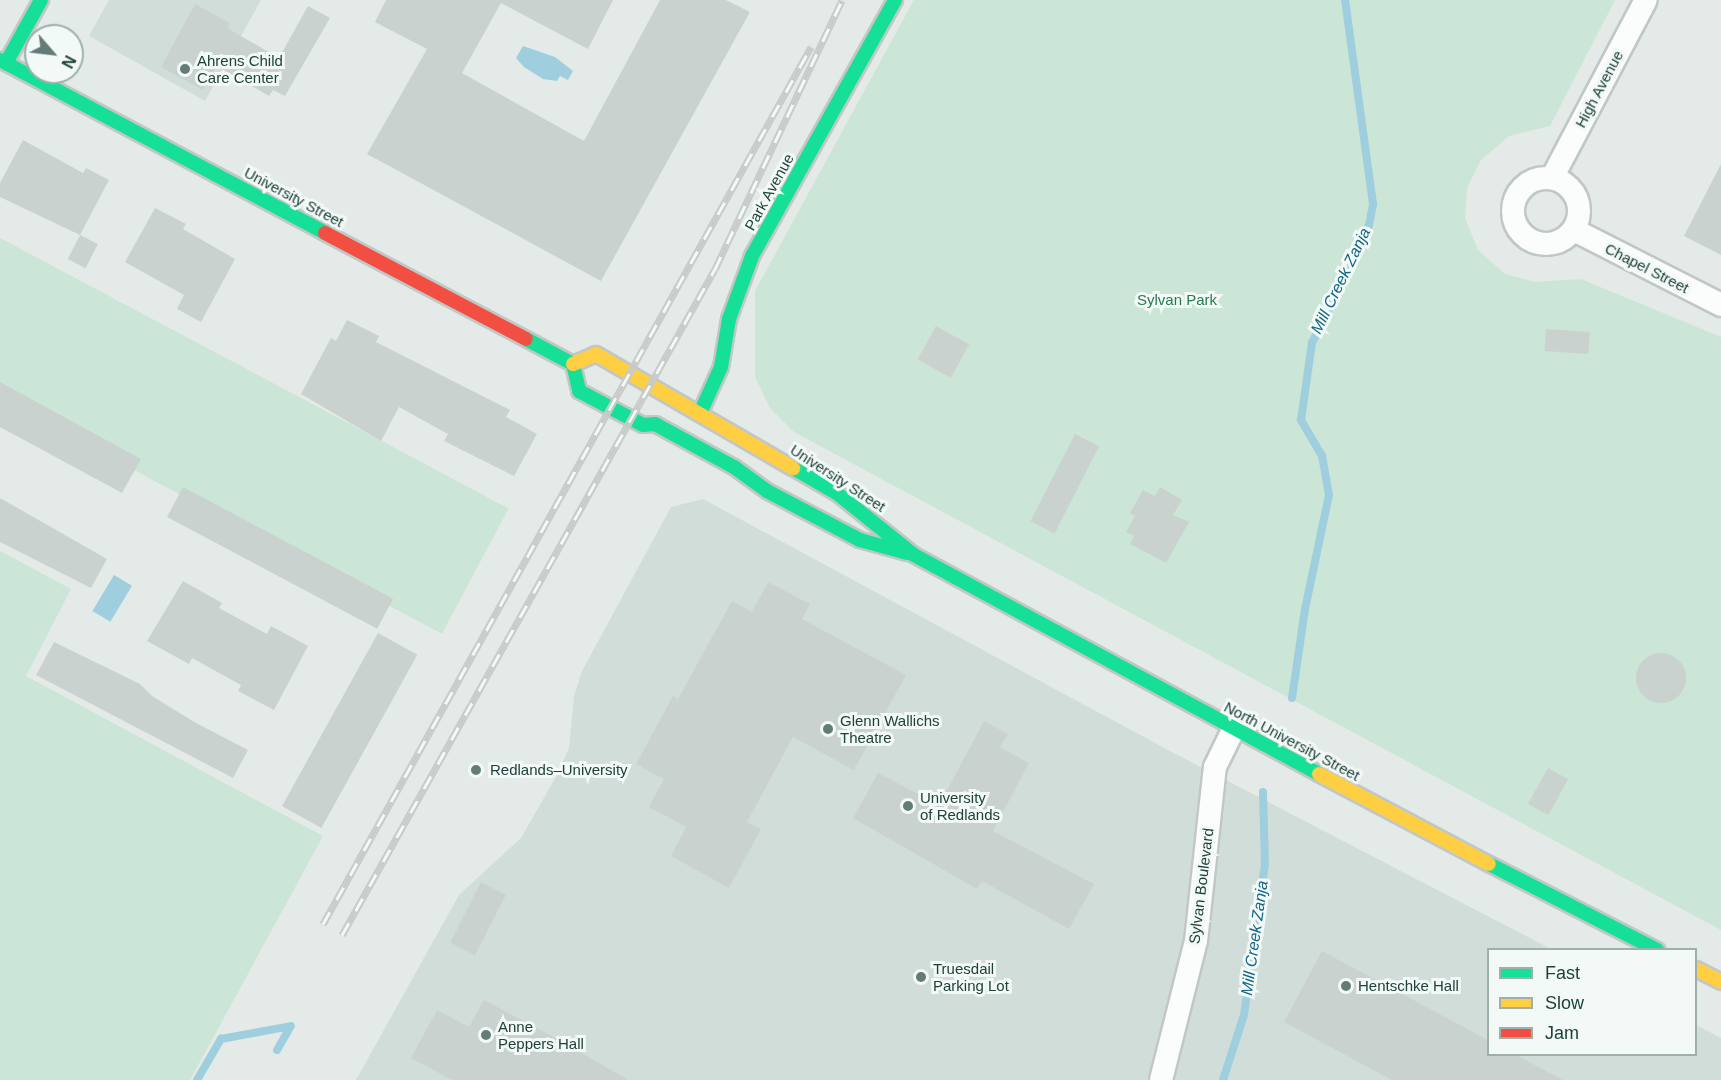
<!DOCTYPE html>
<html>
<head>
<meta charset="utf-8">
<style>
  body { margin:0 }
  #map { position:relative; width:1721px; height:1080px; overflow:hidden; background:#e4eae8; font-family:Arial,sans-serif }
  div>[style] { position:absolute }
  .built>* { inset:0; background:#d1ddd8 }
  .green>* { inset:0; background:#cbe5d6; transform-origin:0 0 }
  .water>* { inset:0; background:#9fcfde; transform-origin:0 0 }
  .stream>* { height:8px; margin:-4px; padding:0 4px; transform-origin:4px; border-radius:4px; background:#9fcfde }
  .building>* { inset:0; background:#cad2d0; transform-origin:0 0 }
  .round { border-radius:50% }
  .roads { filter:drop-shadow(2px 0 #c1c7c5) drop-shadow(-2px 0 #c1c7c5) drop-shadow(0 2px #c1c7c5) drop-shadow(0 -2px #c1c7c5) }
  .street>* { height:22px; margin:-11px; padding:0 11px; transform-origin:11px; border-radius:11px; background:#fbfcfc }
  .street>.ring { margin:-11px; padding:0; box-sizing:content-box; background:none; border:22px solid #fbfcfc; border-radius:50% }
  .fast>* { height:14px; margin:-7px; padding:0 7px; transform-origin:7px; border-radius:7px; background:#16e098 }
  .slow>* { height:14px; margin:-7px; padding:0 7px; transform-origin:7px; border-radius:7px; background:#ffcf43 }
  .jam>* { height:14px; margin:-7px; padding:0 7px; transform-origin:7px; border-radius:7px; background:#f24e42 }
  .rail>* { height:7px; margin-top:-3.5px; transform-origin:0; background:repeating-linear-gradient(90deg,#f2f9f7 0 14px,#c7cbca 0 28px); box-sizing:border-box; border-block:2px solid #c7cbca }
  .dots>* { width:16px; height:16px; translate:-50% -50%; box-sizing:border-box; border:3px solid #f2f9f7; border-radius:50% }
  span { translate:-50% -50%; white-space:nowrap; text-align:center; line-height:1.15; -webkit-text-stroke:6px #f2f9f7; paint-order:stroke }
  .poi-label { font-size:15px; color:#1f413b }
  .left { translate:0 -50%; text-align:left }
  .street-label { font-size:15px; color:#1f413b }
  .park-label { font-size:15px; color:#247c4f }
  .water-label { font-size:16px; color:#126584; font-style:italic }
  .legend { position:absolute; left:1487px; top:948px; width:210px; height:108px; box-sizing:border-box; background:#f2f9f7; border:2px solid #9eafac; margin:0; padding:8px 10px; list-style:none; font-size:18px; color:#1f413b }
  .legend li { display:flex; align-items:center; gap:12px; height:30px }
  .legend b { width:30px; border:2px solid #9eafac }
  .north { position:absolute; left:24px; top:24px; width:60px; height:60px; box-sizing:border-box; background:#f2f9f7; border:2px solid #9eafac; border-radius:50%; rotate:118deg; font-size:16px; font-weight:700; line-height:24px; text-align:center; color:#1f413b }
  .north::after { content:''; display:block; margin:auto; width:21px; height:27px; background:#647c78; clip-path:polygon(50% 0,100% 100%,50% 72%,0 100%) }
</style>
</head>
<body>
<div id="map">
  <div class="built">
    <div style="clip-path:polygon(109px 0,261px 0,205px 101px,89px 36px)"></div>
    <div style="clip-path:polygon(703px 499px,1170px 751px,1551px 949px,1488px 950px,1488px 1054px,1696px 1054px,1696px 1025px,1721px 1038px,1721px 1080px,356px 1080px,459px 895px,521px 838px,557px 775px,569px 748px,574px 696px,582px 671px,671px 507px)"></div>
  </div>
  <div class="green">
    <div style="clip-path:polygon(914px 0,1615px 0,1550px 126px,1509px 136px,1481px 160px,1467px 188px,1465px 218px,1478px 250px,1505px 274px,1535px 282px,1581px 279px,1721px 337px,1721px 930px,794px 432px,770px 408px,755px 377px,755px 291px)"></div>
    <div style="left:0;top:238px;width:576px;height:142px;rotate:28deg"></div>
    <div style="clip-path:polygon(0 551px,71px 589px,26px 676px,323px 836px,190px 1080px,0 1080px)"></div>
  </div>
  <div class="water">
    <div style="clip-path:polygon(523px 46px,555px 57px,573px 71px,568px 80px,560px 76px,557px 81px,543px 79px,524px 67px,516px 58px)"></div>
    <div style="left:114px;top:575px;width:21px;height:42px;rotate:31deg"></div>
  </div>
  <div class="stream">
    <div style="left:1292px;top:698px;width:90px;rotate:-81.7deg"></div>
    <div style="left:1305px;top:609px;width:116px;rotate:-78.1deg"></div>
    <div style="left:1329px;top:495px;width:40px;rotate:-100deg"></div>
    <div style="left:1322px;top:456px;width:42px;rotate:-120.3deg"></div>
    <div style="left:1301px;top:420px;width:78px;rotate:-81.9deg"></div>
    <div style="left:1312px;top:343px;width:131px;rotate:-64.2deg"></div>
    <div style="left:1369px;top:225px;width:21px;rotate:-79deg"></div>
    <div style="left:1373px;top:204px;width:206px;rotate:-97.8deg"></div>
    <div style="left:277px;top:1050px;width:24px;rotate:-60deg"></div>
    <div style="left:197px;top:1080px;width:48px;rotate:-59.7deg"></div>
    <div style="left:221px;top:1039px;width:71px;rotate:-10.5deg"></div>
    <div style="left:1223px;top:1080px;width:68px;rotate:-72.1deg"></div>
    <div style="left:1244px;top:1015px;width:152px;rotate:-82.1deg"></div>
    <div style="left:1265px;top:864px;width:72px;rotate:-91.6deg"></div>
  </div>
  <div class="building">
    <div style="clip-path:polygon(386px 0,613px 0,588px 49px,501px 3px,462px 73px,584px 141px,660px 0,726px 0,750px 12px,601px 281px,367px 154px,427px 49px,375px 22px)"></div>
    <div style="clip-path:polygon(195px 4px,230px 23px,227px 28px,279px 58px,308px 6px,330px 18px,285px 96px,273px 90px,269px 96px,217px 66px,203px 90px,161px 67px)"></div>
    <div style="clip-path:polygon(23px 140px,83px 173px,86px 168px,109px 180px,80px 235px,0 197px,0 183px)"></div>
    <div style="clip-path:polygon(1721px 164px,1721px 255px,1684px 236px)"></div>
    <div style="clip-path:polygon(155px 208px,186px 224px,183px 229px,235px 259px,201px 322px,177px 309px,184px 295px,125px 262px)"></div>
    <div style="left:80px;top:235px;width:20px;height:27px;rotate:27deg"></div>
    <div style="clip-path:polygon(347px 320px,379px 336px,376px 342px,510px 410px,506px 417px,537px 434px,514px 476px,444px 441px,448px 434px,399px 407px,381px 441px,301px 394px,331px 338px,336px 341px)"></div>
    <div style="left:936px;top:326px;width:38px;height:38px;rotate:29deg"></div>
    <div style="left:1546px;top:329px;width:44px;height:22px;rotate:4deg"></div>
    <div style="clip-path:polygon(0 382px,141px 459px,122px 493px,0 427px)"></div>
    <div style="left:1075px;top:434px;width:27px;height:98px;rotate:27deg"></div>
    <div style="left:183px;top:487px;width:238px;height:34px;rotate:28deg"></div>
    <div style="clip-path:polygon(1160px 487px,1182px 500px,1173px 515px,1189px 522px,1166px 563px,1130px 544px,1134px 536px,1126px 532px,1135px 516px,1130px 513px,1143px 490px,1155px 496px)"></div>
    <div style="clip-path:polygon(0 498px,107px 559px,91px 588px,0 542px)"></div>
    <div style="clip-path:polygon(183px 581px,222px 603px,219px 608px,267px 634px,271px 626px,308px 646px,274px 710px,238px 691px,241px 685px,192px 658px,189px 664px,147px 641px)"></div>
    <div style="clip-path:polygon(768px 582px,810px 604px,802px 619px,906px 675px,854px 770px,793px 737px,747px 822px,761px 829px,729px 888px,671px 856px,686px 827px,649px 807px,664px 779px,636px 764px,673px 696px,678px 699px,732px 601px,752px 612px)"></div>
    <div style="left:378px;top:633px;width:45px;height:198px;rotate:29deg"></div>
    <div style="clip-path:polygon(54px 642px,140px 684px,152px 696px,196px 723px,248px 750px,233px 778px,36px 675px)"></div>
    <div class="round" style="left:1636px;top:653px;width:50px;height:50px"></div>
    <div style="clip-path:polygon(984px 721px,1008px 734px,1000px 747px,1029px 763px,993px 831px,1094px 884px,1069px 929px,982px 881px,977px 889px,853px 818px,878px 773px,939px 805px)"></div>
    <div style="left:1548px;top:768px;width:23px;height:41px;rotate:29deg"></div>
    <div style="left:481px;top:882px;width:28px;height:68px;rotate:27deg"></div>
    <div style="clip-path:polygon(1322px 951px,1488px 1040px,1488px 1054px,1514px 1054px,1563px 1080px,1392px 1080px,1284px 1022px)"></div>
    <div style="clip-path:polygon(484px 1000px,565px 1043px,628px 1080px,452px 1080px,411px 1058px,437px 1010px,469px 1027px)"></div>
  </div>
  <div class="roads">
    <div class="street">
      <div class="ring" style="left:1513px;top:178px;width:44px;height:44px"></div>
      <div style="left:1552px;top:178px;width:201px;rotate:-62.2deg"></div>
      <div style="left:1574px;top:230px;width:165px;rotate:27deg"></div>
      <div style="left:1161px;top:1080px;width:143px;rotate:-75.9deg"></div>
      <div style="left:1196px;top:941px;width:175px;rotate:-83.8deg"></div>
      <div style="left:1215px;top:767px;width:43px;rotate:-64deg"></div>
    </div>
    <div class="fast">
      <div style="left:0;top:60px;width:368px;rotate:28deg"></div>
      <div style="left:6px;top:63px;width:72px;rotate:-60.9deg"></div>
      <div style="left:526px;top:339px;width:53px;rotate:28deg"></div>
      <div style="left:573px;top:364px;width:28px;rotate:77deg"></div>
      <div style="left:579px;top:391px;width:72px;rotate:28deg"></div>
      <div style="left:643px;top:425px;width:12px;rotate:-5deg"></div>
      <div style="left:655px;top:424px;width:90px;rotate:28.6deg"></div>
      <div style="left:734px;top:467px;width:41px;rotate:36deg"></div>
      <div style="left:767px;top:491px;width:105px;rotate:27.8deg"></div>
      <div style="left:860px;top:540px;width:49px;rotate:15.5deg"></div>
      <div style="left:701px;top:411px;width:48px;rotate:-65.6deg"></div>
      <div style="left:721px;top:367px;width:49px;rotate:-80.5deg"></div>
      <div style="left:729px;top:319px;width:67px;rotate:-69.9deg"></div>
      <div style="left:752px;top:256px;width:293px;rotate:-60.8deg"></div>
      <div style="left:793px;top:468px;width:52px;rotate:30deg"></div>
      <div style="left:838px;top:494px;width:97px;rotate:38.8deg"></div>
      <div style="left:914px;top:555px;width:460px;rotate:28.4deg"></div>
      <div style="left:1489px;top:864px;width:189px;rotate:27.1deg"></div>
    </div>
    <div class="slow">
      <div style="left:573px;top:364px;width:25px;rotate:-23deg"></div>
      <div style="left:596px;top:354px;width:228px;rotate:30.1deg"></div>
      <div style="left:1319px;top:774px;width:192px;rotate:27.9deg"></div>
      <div style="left:1696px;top:969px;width:28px;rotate:27deg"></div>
    </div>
    <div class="jam">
      <div style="left:325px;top:233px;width:227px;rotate:27.8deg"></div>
    </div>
  </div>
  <div class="rail">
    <div style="left:323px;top:924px;width:1004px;rotate:-60.91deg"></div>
    <div style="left:342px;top:935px;width:763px;rotate:-60.75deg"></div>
    <div style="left:715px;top:269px;width:297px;rotate:-64.7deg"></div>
  </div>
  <div class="dots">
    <div style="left:185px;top:69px;background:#647c78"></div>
    <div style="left:828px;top:729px;background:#647c78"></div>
    <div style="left:476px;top:770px;background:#647c78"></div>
    <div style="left:908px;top:806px;background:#647c78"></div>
    <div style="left:921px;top:977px;background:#647c78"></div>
    <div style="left:1346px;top:986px;background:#647c78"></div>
    <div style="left:486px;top:1035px;background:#647c78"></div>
  </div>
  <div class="poi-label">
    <span class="left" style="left:197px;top:69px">Ahrens Child<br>Care Center</span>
    <span class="left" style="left:840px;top:729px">Glenn Wallichs<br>Theatre</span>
    <span class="left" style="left:490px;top:770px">Redlands–University</span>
    <span class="left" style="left:920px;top:806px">University<br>of Redlands</span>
    <span class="left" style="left:933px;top:977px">Truesdail<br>Parking Lot</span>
    <span class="left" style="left:1358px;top:986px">Hentschke Hall</span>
    <span class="left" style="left:498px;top:1035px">Anne<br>Peppers Hall</span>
  </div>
  <div class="street-label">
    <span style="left:1599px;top:89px;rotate:-62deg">High Avenue</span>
    <span style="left:769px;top:192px;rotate:-61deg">Park Avenue</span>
    <span style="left:294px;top:197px;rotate:28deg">University Street</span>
    <span style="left:1647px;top:268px;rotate:27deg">Chapel Street</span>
    <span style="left:838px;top:478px;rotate:33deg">University Street</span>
    <span style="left:1292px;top:741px;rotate:28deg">North University Street</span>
    <span style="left:1201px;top:886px;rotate:-83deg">Sylvan Boulevard</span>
  </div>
  <div class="park-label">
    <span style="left:1177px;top:300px">Sylvan Park</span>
  </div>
  <div class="water-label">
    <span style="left:1341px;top:281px;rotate:-64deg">Mill Creek Zanja</span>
    <span style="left:1255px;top:938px;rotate:-82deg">Mill Creek Zanja</span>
  </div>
  <ul class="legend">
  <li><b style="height:8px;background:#16e098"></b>Fast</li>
  <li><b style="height:8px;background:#ffcf43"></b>Slow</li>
  <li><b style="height:8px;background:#f24e42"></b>Jam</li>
  </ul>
  <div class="north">N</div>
</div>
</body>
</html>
